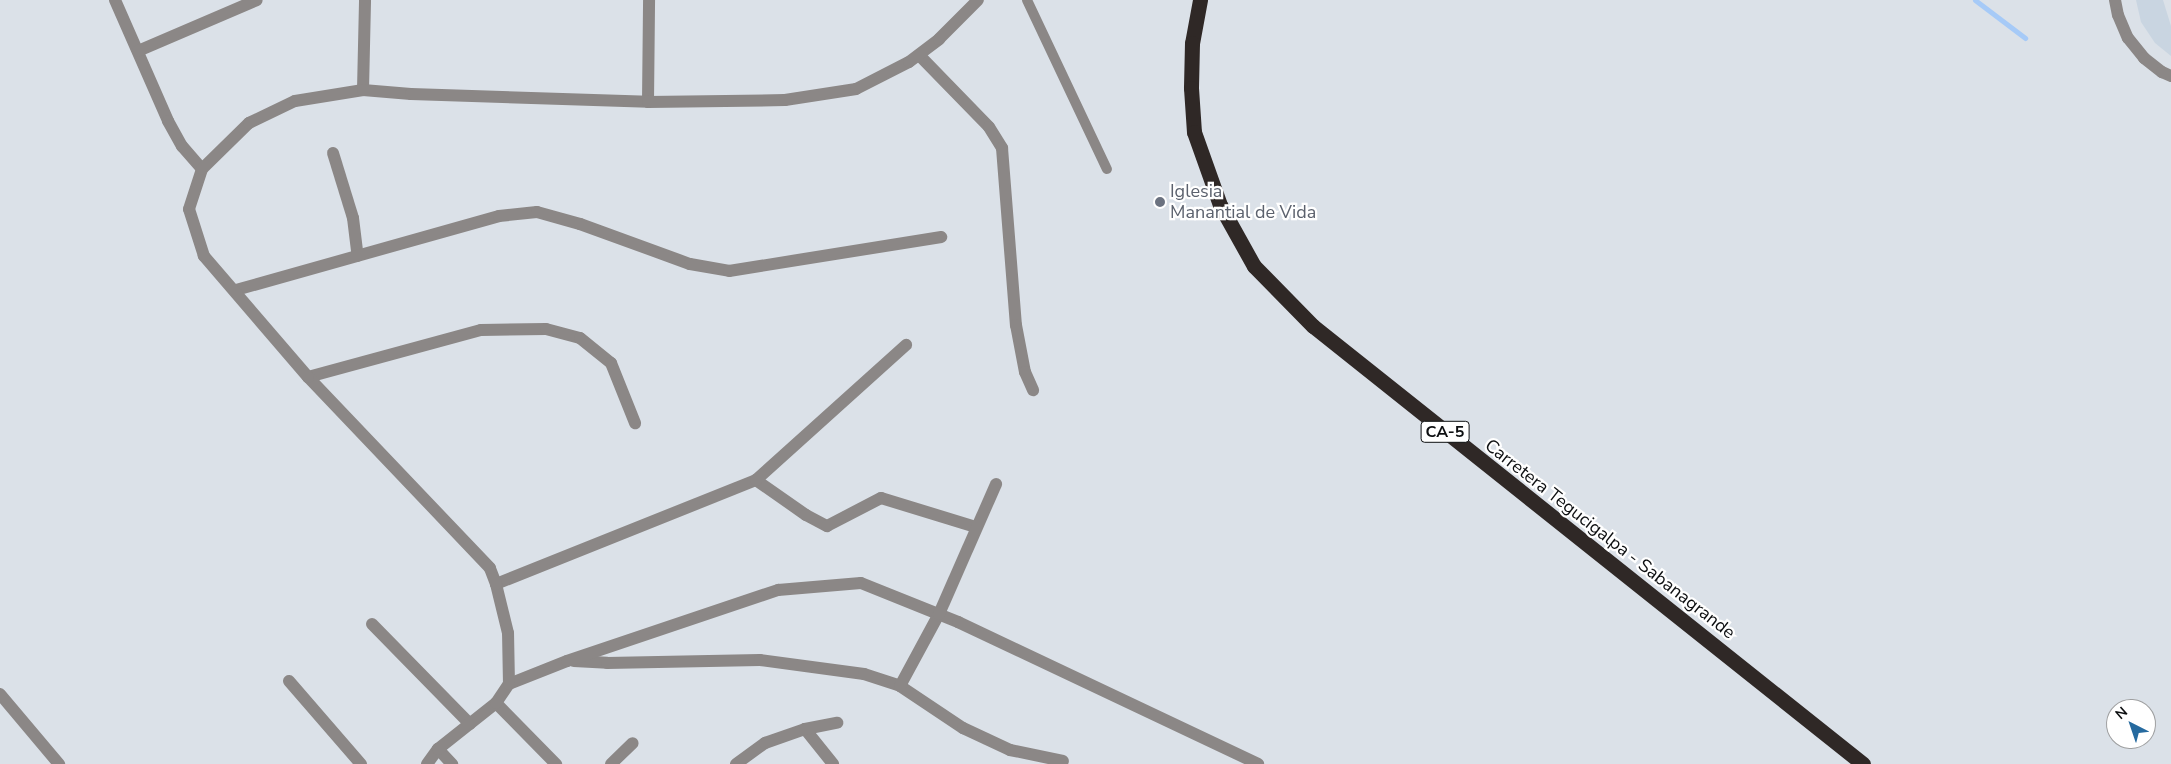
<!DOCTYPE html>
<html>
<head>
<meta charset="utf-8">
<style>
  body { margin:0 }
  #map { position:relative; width:2171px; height:764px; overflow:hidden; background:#dbe1e8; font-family:"Nunito Sans",sans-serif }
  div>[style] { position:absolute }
  .built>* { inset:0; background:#c9d5e1 }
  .stream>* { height:5px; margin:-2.5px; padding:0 2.5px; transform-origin:2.5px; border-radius:2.5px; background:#a6caf7 }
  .lane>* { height:10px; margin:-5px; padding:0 5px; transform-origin:5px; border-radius:5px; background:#8b8786 }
  .street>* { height:12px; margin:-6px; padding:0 6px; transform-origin:6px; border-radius:6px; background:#8b8786 }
  .highway>* { height:15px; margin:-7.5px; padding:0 7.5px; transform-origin:7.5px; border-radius:7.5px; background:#2f2826 }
  .dots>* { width:14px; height:14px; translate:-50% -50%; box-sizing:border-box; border:2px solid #fff; border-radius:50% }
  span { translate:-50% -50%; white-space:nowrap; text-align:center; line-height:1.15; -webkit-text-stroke:4.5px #fff; paint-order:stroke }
  .shield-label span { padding:1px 4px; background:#fff; border:1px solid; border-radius:4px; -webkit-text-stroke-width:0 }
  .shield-label { font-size:16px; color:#0d0f11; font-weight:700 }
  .worship-label { font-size:18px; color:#5b616d }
  .left { translate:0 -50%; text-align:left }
  .street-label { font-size:18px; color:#0d0f11 }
  .north { position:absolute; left:2106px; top:699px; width:50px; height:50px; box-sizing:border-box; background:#fff; border:1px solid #9e9fa0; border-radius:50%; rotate:319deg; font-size:14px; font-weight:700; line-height:20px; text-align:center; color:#0d0f11 }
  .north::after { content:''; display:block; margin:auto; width:18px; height:22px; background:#266a9f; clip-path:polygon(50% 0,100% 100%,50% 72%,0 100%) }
</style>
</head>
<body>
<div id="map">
  <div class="built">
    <div style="clip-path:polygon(2136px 0,2163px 0,2171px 26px,2171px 56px,2155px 43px,2141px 22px)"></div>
  </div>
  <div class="stream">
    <div style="left:1975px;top:0;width:63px;rotate:37.2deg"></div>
  </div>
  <div class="lane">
    <div style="left:1027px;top:0;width:187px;rotate:64.7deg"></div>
  </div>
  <div class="street">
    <div style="left:115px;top:0;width:132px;rotate:66.3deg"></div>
    <div style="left:168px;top:121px;width:29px;rotate:61deg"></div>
    <div style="left:182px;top:146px;width:30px;rotate:49deg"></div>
    <div style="left:2115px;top:0;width:15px;rotate:79deg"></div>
    <div style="left:2118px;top:15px;width:25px;rotate:67deg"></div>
    <div style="left:2128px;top:38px;width:26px;rotate:51deg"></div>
    <div style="left:2144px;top:58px;width:23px;rotate:38deg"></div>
    <div style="left:2162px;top:72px;width:10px;rotate:24deg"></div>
    <div style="left:138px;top:51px;width:129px;rotate:-23.2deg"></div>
    <div style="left:919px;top:55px;width:100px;rotate:45.8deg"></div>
    <div style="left:989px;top:127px;width:25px;rotate:58deg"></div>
    <div style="left:1002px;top:148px;width:178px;rotate:85.5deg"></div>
    <div style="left:1016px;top:325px;width:48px;rotate:79.2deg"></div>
    <div style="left:1025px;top:372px;width:20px;rotate:66deg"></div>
    <div style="left:363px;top:90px;width:90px;rotate:-88.7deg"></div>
    <div style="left:648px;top:102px;width:102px;rotate:-89.4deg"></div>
    <div style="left:333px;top:153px;width:68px;rotate:72.9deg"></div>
    <div style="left:353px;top:218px;width:38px;rotate:83deg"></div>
    <div style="left:236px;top:290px;width:273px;rotate:-15.7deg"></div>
    <div style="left:499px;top:216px;width:38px;rotate:-6deg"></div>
    <div style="left:537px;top:212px;width:45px;rotate:15.6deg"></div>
    <div style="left:580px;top:224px;width:117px;rotate:20deg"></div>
    <div style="left:690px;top:264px;width:40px;rotate:10deg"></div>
    <div style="left:729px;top:271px;width:215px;rotate:-9.1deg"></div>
    <div style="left:308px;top:377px;width:179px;rotate:-15.2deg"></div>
    <div style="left:481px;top:330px;width:65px;rotate:-0.9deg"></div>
    <div style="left:546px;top:329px;width:35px;rotate:15deg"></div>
    <div style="left:580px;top:338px;width:40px;rotate:39deg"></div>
    <div style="left:611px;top:363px;width:65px;rotate:68.2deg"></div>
    <div style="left:756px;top:480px;width:61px;rotate:35deg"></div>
    <div style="left:806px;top:515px;width:24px;rotate:28deg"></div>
    <div style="left:827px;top:526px;width:61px;rotate:-27.4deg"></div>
    <div style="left:881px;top:498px;width:99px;rotate:17deg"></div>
    <div style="left:496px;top:584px;width:280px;rotate:-21.8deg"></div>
    <div style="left:756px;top:480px;width:202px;rotate:-42deg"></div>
    <div style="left:372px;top:624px;width:140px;rotate:45.6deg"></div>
    <div style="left:574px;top:661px;width:33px;rotate:3deg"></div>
    <div style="left:607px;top:663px;width:153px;rotate:-1.1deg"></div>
    <div style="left:760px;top:660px;width:105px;rotate:7.7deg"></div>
    <div style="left:864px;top:674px;width:38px;rotate:18deg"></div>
    <div style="left:900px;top:686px;width:76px;rotate:33.7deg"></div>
    <div style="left:963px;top:728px;width:52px;rotate:25.1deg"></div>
    <div style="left:1010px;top:750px;width:54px;rotate:11.7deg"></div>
    <div style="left:289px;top:681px;width:110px;rotate:49.1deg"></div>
    <div style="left:509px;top:684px;width:62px;rotate:-21.6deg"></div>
    <div style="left:567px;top:661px;width:223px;rotate:-18.6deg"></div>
    <div style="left:778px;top:590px;width:83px;rotate:-4.8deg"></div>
    <div style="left:861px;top:583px;width:105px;rotate:21.9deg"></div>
    <div style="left:958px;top:622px;width:332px;rotate:25.3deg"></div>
    <div style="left:900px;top:686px;width:82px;rotate:-61.6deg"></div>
    <div style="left:939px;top:614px;width:142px;rotate:-66.3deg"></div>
    <div style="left:0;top:694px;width:92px;rotate:49.9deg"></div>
    <div style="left:496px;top:703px;width:86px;rotate:45.5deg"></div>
    <div style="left:805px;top:729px;width:45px;rotate:51.3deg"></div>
    <div style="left:438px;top:749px;width:21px;rotate:47deg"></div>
    <div style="left:427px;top:764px;width:19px;rotate:-54deg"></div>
    <div style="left:438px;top:749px;width:74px;rotate:-38.4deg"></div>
    <div style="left:496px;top:703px;width:23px;rotate:-56deg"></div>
    <div style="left:509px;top:684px;width:51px;rotate:-91.1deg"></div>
    <div style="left:508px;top:633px;width:50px;rotate:-103.8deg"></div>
    <div style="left:496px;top:584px;width:17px;rotate:-111deg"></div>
    <div style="left:490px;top:568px;width:264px;rotate:-133.6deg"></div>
    <div style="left:308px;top:377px;width:160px;rotate:-130.7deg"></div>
    <div style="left:204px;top:256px;width:49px;rotate:-107.7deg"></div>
    <div style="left:189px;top:209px;width:42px;rotate:-72deg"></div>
    <div style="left:202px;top:169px;width:66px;rotate:-44.4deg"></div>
    <div style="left:249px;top:123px;width:51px;rotate:-25.6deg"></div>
    <div style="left:295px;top:101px;width:69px;rotate:-9.2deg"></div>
    <div style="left:363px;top:90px;width:48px;rotate:4.8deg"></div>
    <div style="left:411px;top:94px;width:237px;rotate:1.9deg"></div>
    <div style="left:648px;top:102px;width:137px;rotate:-0.8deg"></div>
    <div style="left:785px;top:100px;width:72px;rotate:-8.8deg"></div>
    <div style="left:856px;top:89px;width:59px;rotate:-27deg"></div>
    <div style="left:909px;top:62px;width:38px;rotate:-37deg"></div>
    <div style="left:939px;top:39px;width:55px;rotate:-45deg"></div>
    <div style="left:611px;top:764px;width:30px;rotate:-44deg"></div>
    <div style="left:736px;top:764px;width:36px;rotate:-36deg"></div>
    <div style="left:765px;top:743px;width:42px;rotate:-19.3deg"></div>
    <div style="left:805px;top:729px;width:33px;rotate:-11deg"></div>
  </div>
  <div class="highway">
    <div style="left:1200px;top:0;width:44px;rotate:100.5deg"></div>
    <div style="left:1192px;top:43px;width:45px;rotate:91.3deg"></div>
    <div style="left:1191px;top:88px;width:44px;rotate:86.1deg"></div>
    <div style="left:1194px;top:132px;width:77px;rotate:70.4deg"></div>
    <div style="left:1220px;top:205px;width:70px;rotate:60.9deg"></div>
    <div style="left:1254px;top:266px;width:84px;rotate:45.5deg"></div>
    <div style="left:1313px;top:326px;width:703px;rotate:38.53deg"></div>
  </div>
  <div class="dots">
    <div style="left:1160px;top:202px;background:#6b7280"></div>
  </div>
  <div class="shield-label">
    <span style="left:1445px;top:432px">CA-5</span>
  </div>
  <div class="worship-label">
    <span class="left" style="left:1170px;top:202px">Iglesia<br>Manantial de Vida</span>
  </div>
  <div class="street-label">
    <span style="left:1610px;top:539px;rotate:38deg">Carretera Tegucigalpa - Sabanagrande</span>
  </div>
  <div class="north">N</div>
</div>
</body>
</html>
